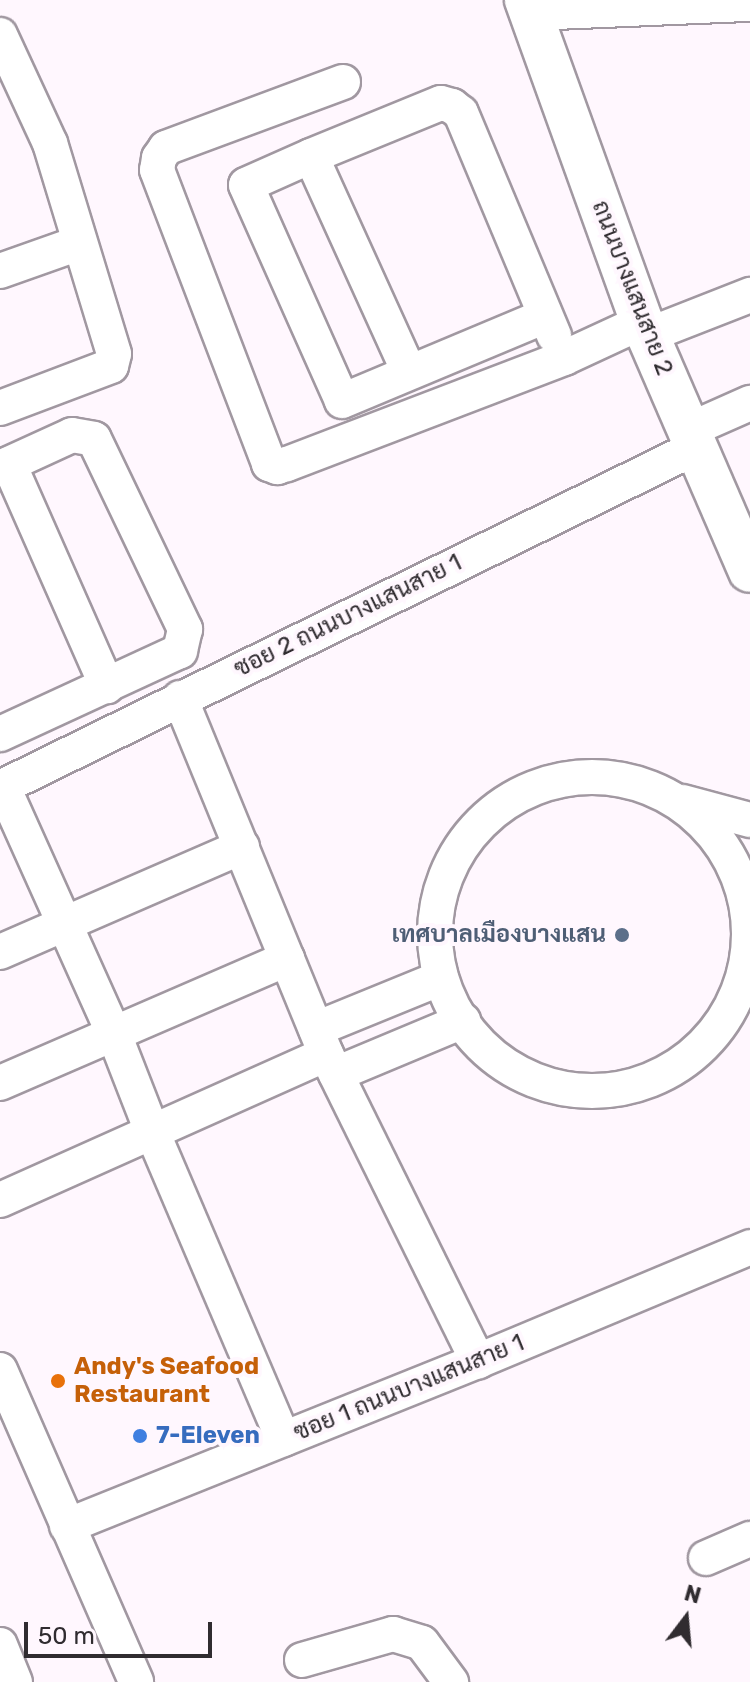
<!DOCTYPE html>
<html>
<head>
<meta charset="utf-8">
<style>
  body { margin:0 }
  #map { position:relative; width:750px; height:1682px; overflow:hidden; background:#fff7fe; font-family:Rubik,Sarabun,sans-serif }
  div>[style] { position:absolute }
  .roads { filter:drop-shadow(2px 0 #a198a1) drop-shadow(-2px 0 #a198a1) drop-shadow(0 2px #a198a1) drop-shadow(0 -2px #a198a1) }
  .minor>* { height:34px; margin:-17px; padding:0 17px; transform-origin:17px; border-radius:17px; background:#fff }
  .minor>.ring { margin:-17px; padding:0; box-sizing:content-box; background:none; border:34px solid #fff; border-radius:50% }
  .major>* { height:42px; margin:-21px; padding:0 21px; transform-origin:21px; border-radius:21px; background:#fff }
  .dots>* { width:22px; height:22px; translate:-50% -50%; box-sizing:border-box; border:4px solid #fff7fe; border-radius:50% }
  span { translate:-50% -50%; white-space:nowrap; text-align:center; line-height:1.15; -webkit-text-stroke:8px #fff7fe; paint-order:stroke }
  .street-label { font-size:24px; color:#302c30 }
  .service-label { font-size:24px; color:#4e5e75; font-weight:700 }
  .right { translate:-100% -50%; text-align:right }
  .food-label { font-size:24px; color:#c56008; font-weight:700 }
  .left { translate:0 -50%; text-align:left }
  .shop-label { font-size:24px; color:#366cbe; font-weight:700 }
  .north { position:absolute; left:646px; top:1578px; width:80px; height:80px; -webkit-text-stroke:6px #fff7fe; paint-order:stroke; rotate:16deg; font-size:22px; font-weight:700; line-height:32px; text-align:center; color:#302c30 }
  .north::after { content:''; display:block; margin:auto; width:28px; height:36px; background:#302c30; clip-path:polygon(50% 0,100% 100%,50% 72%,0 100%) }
  .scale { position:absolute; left:24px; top:1622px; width:188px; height:36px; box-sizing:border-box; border:4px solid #302c30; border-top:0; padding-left:10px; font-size:24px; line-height:28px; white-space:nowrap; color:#302c30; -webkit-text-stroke:6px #fff7fe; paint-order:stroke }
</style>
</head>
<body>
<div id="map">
  <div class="roads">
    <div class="minor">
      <div style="left:531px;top:13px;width:219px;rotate:-2.4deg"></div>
      <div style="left:0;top:35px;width:119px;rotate:65.2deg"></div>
      <div style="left:50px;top:143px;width:220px;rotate:73.1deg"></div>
      <div style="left:114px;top:354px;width:12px;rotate:104deg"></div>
      <div style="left:111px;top:366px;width:119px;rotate:159.3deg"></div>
      <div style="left:343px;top:82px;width:189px;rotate:159.6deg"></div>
      <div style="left:166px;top:148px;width:12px;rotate:125deg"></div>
      <div style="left:159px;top:158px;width:12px;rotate:99deg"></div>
      <div style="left:157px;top:170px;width:315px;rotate:69.1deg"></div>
      <div style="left:269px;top:464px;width:9px;rotate:21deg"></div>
      <div style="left:277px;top:467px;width:10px;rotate:-17deg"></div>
      <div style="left:287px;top:464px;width:297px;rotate:-20.9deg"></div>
      <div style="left:564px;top:358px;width:86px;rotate:-24.8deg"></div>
      <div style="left:311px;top:156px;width:140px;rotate:-22.2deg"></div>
      <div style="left:441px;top:103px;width:11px;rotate:15deg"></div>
      <div style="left:452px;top:106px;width:11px;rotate:38deg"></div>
      <div style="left:461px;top:113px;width:241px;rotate:67.3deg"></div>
      <div style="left:0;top:271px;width:84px;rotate:-19.5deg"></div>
      <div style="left:648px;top:335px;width:110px;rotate:-21.4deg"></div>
      <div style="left:409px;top:372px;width:237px;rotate:-114.4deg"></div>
      <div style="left:311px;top:156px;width:71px;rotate:156deg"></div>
      <div style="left:246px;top:185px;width:236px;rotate:66deg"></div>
      <div style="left:342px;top:401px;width:220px;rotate:-22.7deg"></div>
      <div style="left:689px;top:430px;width:67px;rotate:-23.9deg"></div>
      <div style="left:9px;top:464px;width:243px;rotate:66.2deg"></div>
      <div style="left:0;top:468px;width:79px;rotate:-24.6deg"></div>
      <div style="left:72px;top:435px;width:22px;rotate:10deg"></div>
      <div style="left:94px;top:439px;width:211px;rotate:64.4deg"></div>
      <div style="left:185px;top:629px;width:23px;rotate:103deg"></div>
      <div style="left:180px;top:651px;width:198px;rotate:155.2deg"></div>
      <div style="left:180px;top:698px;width:385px;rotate:67.7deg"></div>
      <div style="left:326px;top:1054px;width:343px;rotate:63.7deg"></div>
      <div class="ring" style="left:435px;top:777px;width:280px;height:280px"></div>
      <div style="left:3px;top:787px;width:271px;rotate:65.8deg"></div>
      <div style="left:114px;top:1034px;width:102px;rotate:68.7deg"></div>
      <div style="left:151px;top:1129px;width:337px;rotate:66.9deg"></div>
      <div style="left:0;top:788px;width:776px;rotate:-26.07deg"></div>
      <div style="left:683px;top:802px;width:69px;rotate:15deg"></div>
      <div style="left:0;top:952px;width:264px;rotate:-23.5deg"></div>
      <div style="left:316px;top:1029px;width:135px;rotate:-22.2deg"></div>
      <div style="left:336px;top:1074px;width:138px;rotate:-22.7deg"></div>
      <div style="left:0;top:1083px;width:313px;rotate:-23.4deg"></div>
      <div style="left:0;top:1200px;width:357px;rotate:-24.1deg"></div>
      <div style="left:0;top:1370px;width:340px;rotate:66.4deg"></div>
      <div style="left:67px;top:1526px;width:443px;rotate:-21.9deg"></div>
      <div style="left:478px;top:1361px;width:295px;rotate:-22.7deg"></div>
      <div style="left:706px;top:1558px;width:48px;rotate:-23.4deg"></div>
      <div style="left:0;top:1645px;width:40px;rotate:68deg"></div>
      <div style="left:302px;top:1660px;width:95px;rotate:-15.9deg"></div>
      <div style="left:393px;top:1634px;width:30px;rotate:17deg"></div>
      <div style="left:422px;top:1643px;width:49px;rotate:53.4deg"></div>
    </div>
    <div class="major">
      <div style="left:526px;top:0;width:342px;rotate:70.2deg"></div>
      <div style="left:642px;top:322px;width:271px;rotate:66.6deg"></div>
    </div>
  </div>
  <div class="dots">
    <div style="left:622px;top:935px;background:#5c6f8a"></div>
    <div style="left:58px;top:1381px;background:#e8710a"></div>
    <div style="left:140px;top:1436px;background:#3f7fe0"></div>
  </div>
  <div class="street-label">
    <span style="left:632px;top:288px;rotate:69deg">ถนนบางแสนสาย 2</span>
    <span style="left:348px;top:616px;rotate:-26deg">ซอย 2 ถนนบางแสนสาย 1</span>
    <span style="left:409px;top:1388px;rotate:-22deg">ซอย 1 ถนนบางแสนสาย 1</span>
  </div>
  <div class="service-label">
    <span class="right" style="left:606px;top:935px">เทศบาลเมืองบางแสน</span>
  </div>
  <div class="food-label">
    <span class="left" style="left:74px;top:1381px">Andy's Seafood<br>Restaurant</span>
  </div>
  <div class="shop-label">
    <span class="left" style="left:156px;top:1436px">7-Eleven</span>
  </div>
  <div class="north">N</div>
  <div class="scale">50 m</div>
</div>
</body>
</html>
